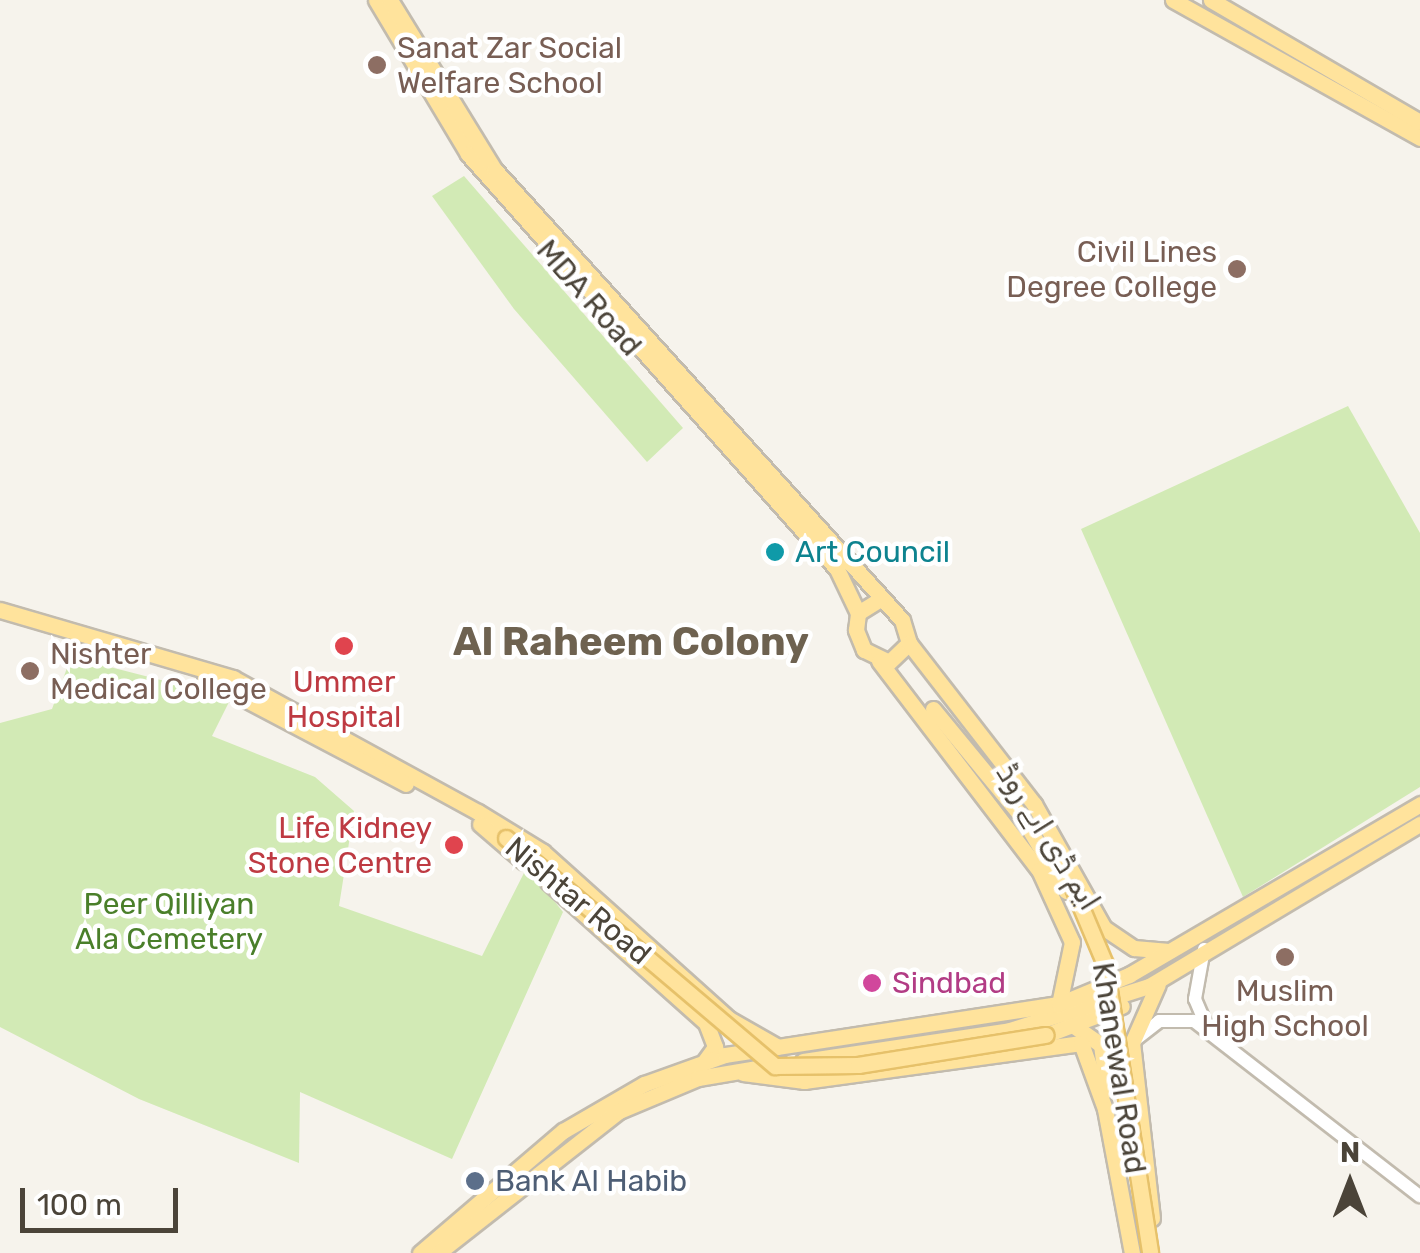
<!DOCTYPE html>
<html>
<head>
<meta charset="utf-8">
<style>
  body { margin:0 }
  #map { position:relative; width:1420px; height:1253px; overflow:hidden; background:#f6f3ec; font-family:Rubik,Cairo,sans-serif }
  div>[style] { position:absolute }
  .green>* { inset:0; background:#d2eab5 }
  .roads { filter:drop-shadow(2px 0 #c2bbae) drop-shadow(-2px 0 #c2bbae) drop-shadow(0 2px #c2bbae) drop-shadow(0 -2px #c2bbae) }
  .minor>* { height:12px; margin:-6px; padding:0 6px; transform-origin:6px; border-radius:6px; background:#fff }
  .major>* { height:15px; margin:-7.5px; padding:0 7.5px; transform-origin:7.5px; border-radius:7.5px; background:#ffe39c }
  .bridges { filter:drop-shadow(2px 0 #e6c16a) drop-shadow(-2px 0 #e6c16a) drop-shadow(0 2px #e6c16a) drop-shadow(0 -2px #e6c16a) }
  .major-bridge>* { height:15px; margin:-7.5px; padding:0 7.5px; transform-origin:7.5px; border-radius:7.5px; background:#ffe39c }
  .dots>* { width:28px; height:28px; translate:-50% -50%; box-sizing:border-box; border:5px solid #fff; border-radius:50% }
  span { translate:-50% -50%; white-space:nowrap; text-align:center; line-height:1.15; -webkit-text-stroke:9px #fff; paint-order:stroke }
  .education-label { font-size:30px; color:#785e54 }
  .left { translate:0 -50%; text-align:left }
  .right { translate:-100% -50%; text-align:right }
  .street-label { font-size:30px; color:#4b4439 }
  .culture-label { font-size:30px; color:#0d838f }
  .health-label { font-size:30px; color:#be3a42 }
  .park-label { font-size:30px; color:#4a7f2a }
  .hotel-label { font-size:30px; color:#b23c85 }
  .service-label { font-size:30px; color:#4e5e75 }
  .district-label { font-size:40px; color:#6e6250; font-weight:700 }
  .north { position:absolute; left:1300px; top:1133px; width:100px; height:100px; -webkit-text-stroke:8px #fff; paint-order:stroke; rotate:0deg; font-size:28px; font-weight:700; line-height:40px; text-align:center; color:#4b4439 }
  .north::after { content:''; display:block; margin:auto; width:35px; height:45px; background:#4b4439; clip-path:polygon(50% 0,100% 100%,50% 72%,0 100%) }
  .scale { position:absolute; left:20px; top:1188px; width:158px; height:45px; box-sizing:border-box; border:5px solid #4b4439; border-top:0; padding-left:12px; font-size:30px; line-height:35px; white-space:nowrap; color:#4b4439; -webkit-text-stroke:8px #fff; paint-order:stroke }
</style>
</head>
<body>
<div id="map">
  <div class="green">
    <div style="clip-path:polygon(464px 176px,683px 428px,647px 462px,514px 309px,432px 196px)"></div>
    <div style="clip-path:polygon(1348px 406px,1420px 533px,1420px 787px,1243px 897px,1081px 529px)"></div>
    <div style="clip-path:polygon(71px 657px,231px 698px,212px 736px,315px 777px,354px 811px,339px 906px,482px 956px,527px 867px,563px 912px,452px 1159px,300px 1092px,299px 1163px,139px 1099px,0 1027px,0 723px,52px 709px)"></div>
  </div>
  <div class="roads">
    <div class="minor">
      <div style="left:1204px;top:949px;width:51px;rotate:100.2deg"></div>
      <div style="left:1195px;top:999px;width:33px;rotate:67deg"></div>
      <div style="left:1135px;top:1040px;width:31px;rotate:-38deg"></div>
      <div style="left:1159px;top:1021px;width:35px"></div>
      <div style="left:1194px;top:1021px;width:286px;rotate:37.8deg"></div>
    </div>
    <div class="major">
      <div style="left:376px;top:0;width:179px;rotate:59.1deg"></div>
      <div style="left:468px;top:154px;width:555px;rotate:48.36deg"></div>
      <div style="left:837px;top:569px;width:49px;rotate:64.5deg"></div>
      <div style="left:390px;top:0;width:198px;rotate:58.4deg"></div>
      <div style="left:494px;top:169px;width:608px;rotate:47.87deg"></div>
      <div style="left:902px;top:620px;width:24px;rotate:73deg"></div>
      <div style="left:909px;top:643px;width:28px;rotate:136deg"></div>
      <div style="left:889px;top:662px;width:28px;rotate:-154deg"></div>
      <div style="left:864px;top:650px;width:22px;rotate:-112deg"></div>
      <div style="left:856px;top:630px;width:17px;rotate:-83deg"></div>
      <div style="left:858px;top:613px;width:25px;rotate:-32deg"></div>
      <div style="left:1173px;top:0;width:283px;rotate:29.2deg"></div>
      <div style="left:1211px;top:0;width:242px;rotate:30.3deg"></div>
      <div style="left:0;top:610px;width:243px;rotate:16.3deg"></div>
      <div style="left:233px;top:678px;width:279px;rotate:28.7deg"></div>
      <div style="left:478px;top:812px;width:76px;rotate:31.6deg"></div>
      <div style="left:543px;top:852px;width:250px;rotate:41.9deg"></div>
      <div style="left:729px;top:1019px;width:56px;rotate:29.7deg"></div>
      <div style="left:909px;top:643px;width:204px;rotate:52.2deg"></div>
      <div style="left:1034px;top:804px;width:142px;rotate:60.6deg"></div>
      <div style="left:1104px;top:928px;width:36px;rotate:34deg"></div>
      <div style="left:1134px;top:948px;width:32px;rotate:5deg"></div>
      <div style="left:879px;top:661px;width:263px;rotate:52.6deg"></div>
      <div style="left:1039px;top:870px;width:79px;rotate:65.4deg"></div>
      <div style="left:1072px;top:942px;width:63px;rotate:101.8deg"></div>
      <div style="left:205px;top:678px;width:227px;rotate:27.8deg"></div>
      <div style="left:933px;top:709px;width:140px;rotate:50.5deg"></div>
      <div style="left:1022px;top:817px;width:86px;rotate:59.3deg"></div>
      <div style="left:480px;top:824px;width:57px;rotate:40.7deg"></div>
      <div style="left:548px;top:882px;width:212px;rotate:41.7deg"></div>
      <div style="left:706px;top:1023px;width:26px;rotate:69deg"></div>
      <div style="left:715px;top:1047px;width:17px;rotate:126deg"></div>
      <div style="left:1074px;top:1026px;width:33px;rotate:35deg"></div>
      <div style="left:1101px;top:1045px;width:45px;rotate:82.4deg"></div>
      <div style="left:1046px;top:1035px;width:81px;rotate:-20.9deg"></div>
      <div style="left:803px;top:1061px;width:209px;rotate:-8.5deg"></div>
      <div style="left:1010px;top:1030px;width:146px;rotate:-17.6deg"></div>
      <div style="left:1149px;top:986px;width:316px;rotate:-30.9deg"></div>
      <div style="left:743px;top:1073px;width:62px;rotate:7.5deg"></div>
      <div style="left:804px;top:1081px;width:280px;rotate:-7.8deg"></div>
      <div style="left:1081px;top:1043px;width:70px;rotate:70deg"></div>
      <div style="left:1105px;top:1109px;width:147px;rotate:79.4deg"></div>
      <div style="left:1152px;top:1218px;width:176px;rotate:-96.5deg"></div>
      <div style="left:1132px;top:1043px;width:64px;rotate:-66.2deg"></div>
      <div style="left:420px;top:1253px;width:188px;rotate:-40.5deg"></div>
      <div style="left:563px;top:1131px;width:94px;rotate:-30.1deg"></div>
      <div style="left:644px;top:1084px;width:86px;rotate:-19.7deg"></div>
      <div style="left:725px;top:1055px;width:338px;rotate:-8.7deg"></div>
      <div style="left:1059px;top:1004px;width:76px;rotate:-22.5deg"></div>
      <div style="left:1129px;top:975px;width:338px;rotate:-30.4deg"></div>
      <div style="left:438px;top:1253px;width:230px;rotate:-38.1deg"></div>
      <div style="left:619px;top:1111px;width:86px;rotate:-22.7deg"></div>
      <div style="left:698px;top:1078px;width:84px;rotate:-9.6deg"></div>
    </div>
  </div>
  <div class="bridges">
    <div class="major-bridge">
      <div style="left:506px;top:838px;width:353px;rotate:40.3deg"></div>
      <div style="left:775px;top:1066px;width:83px;rotate:-0.7deg"></div>
      <div style="left:858px;top:1065px;width:190px;rotate:-9.1deg"></div>
      <div style="left:1073px;top:888px;width:82px;rotate:67.2deg"></div>
      <div style="left:1105px;top:964px;width:292px;rotate:81.1deg"></div>
    </div>
  </div>
  <div class="dots">
    <div style="left:377px;top:65px;background:#8d6e63"></div>
    <div style="left:1237px;top:269px;background:#8d6e63"></div>
    <div style="left:775px;top:552px;background:#0f9aa8"></div>
    <div style="left:344px;top:646px;background:#e0444e"></div>
    <div style="left:30px;top:671px;background:#8d6e63"></div>
    <div style="left:454px;top:845px;background:#e0444e"></div>
    <div style="left:1285px;top:957px;background:#8d6e63"></div>
    <div style="left:872px;top:983px;background:#d1479c"></div>
    <div style="left:475px;top:1181px;background:#5c6f8a"></div>
  </div>
  <div class="education-label">
    <span class="left" style="left:397px;top:65px">Sanat Zar Social<br>Welfare School</span>
    <span class="right" style="left:1217px;top:269px">Civil Lines<br>Degree College</span>
    <span class="left" style="left:50px;top:671px">Nishter<br>Medical College</span>
    <span style="left:1285px;top:1008px">Muslim<br>High School</span>
  </div>
  <div class="street-label">
    <span style="left:589px;top:298px;rotate:49deg">MDA Road</span>
    <span style="left:1048px;top:837px;rotate:58deg">ایم ڈی اے روڈ</span>
    <span style="left:578px;top:901px;rotate:40deg">Nishtar Road</span>
    <span style="left:1119px;top:1068px;rotate:81deg">Khanewal Road</span>
  </div>
  <div class="culture-label">
    <span class="left" style="left:795px;top:552px">Art Council</span>
  </div>
  <div class="health-label">
    <span style="left:344px;top:699px">Ummer<br>Hospital</span>
    <span class="right" style="left:432px;top:845px">Life Kidney<br>Stone Centre</span>
  </div>
  <div class="park-label">
    <span style="left:169px;top:921px">Peer Qilliyan<br>Ala Cemetery</span>
  </div>
  <div class="hotel-label">
    <span class="left" style="left:892px;top:983px">Sindbad</span>
  </div>
  <div class="service-label">
    <span class="left" style="left:495px;top:1181px">Bank Al Habib</span>
  </div>
  <div class="district-label">
    <span style="left:631px;top:642px">Al Raheem Colony</span>
  </div>
  <div class="north">N</div>
  <div class="scale">100 m</div>
</div>
</body>
</html>
